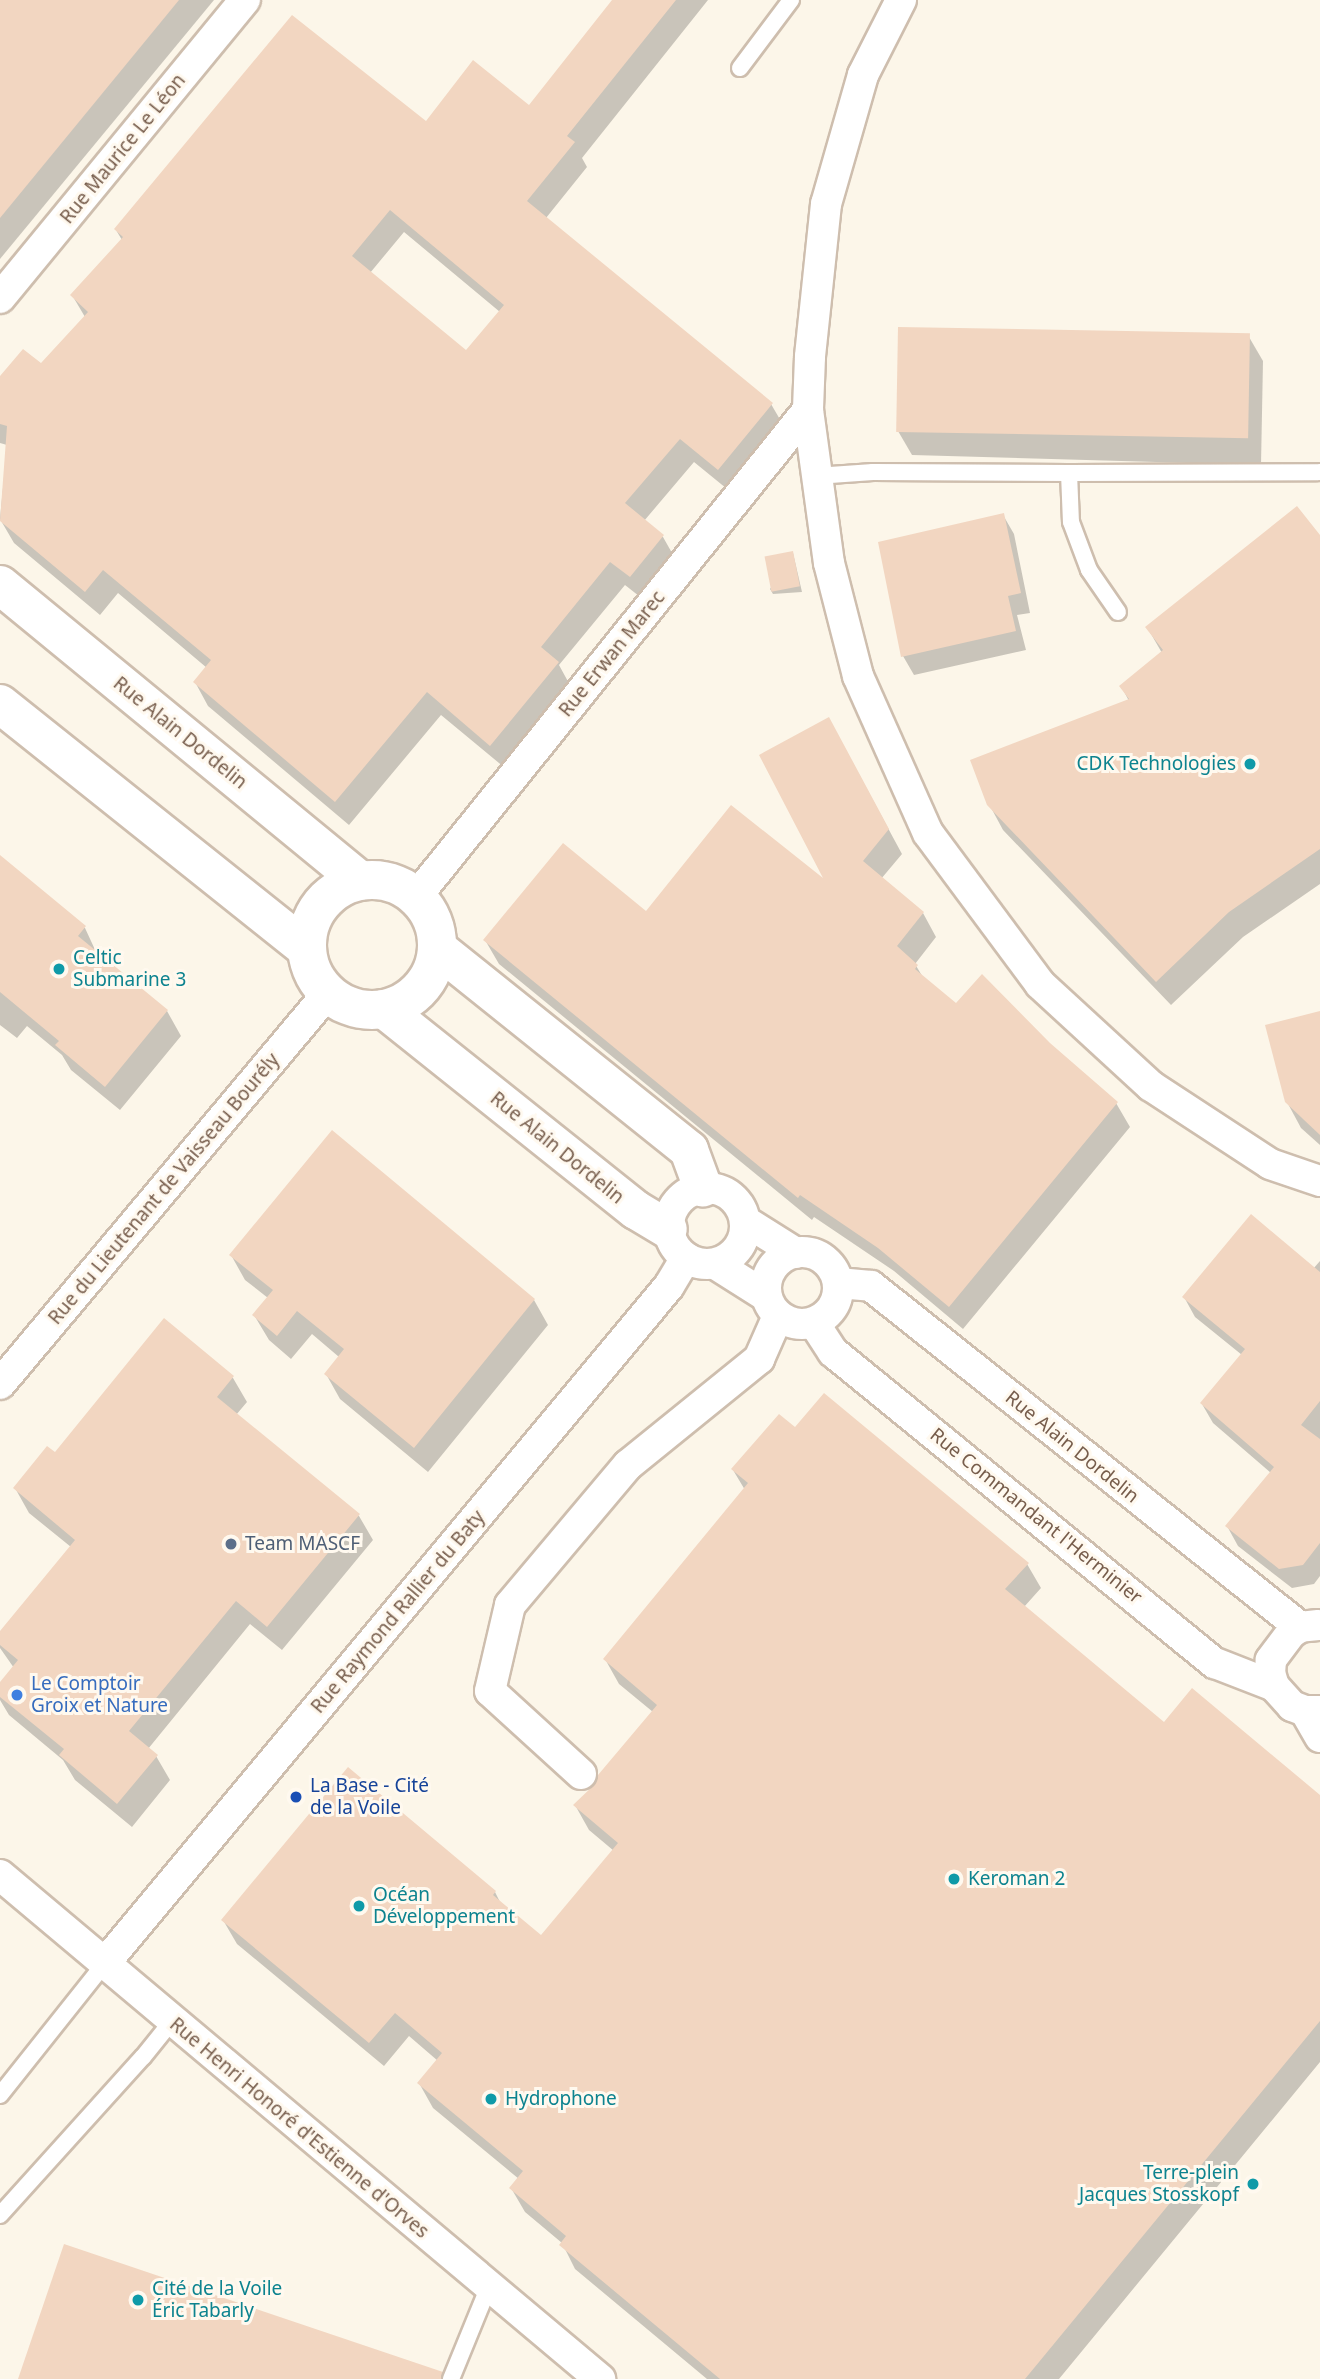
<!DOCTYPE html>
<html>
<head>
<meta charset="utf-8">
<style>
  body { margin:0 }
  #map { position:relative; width:1320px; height:2379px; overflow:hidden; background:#fcf6e9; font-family:"Noto Sans",sans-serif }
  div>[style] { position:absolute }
  .shadow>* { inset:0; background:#0003 }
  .building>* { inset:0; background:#f2d6c1; transform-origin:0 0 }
  .roads { filter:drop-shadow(2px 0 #cebeae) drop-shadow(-2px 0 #cebeae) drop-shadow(0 2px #cebeae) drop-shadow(0 -2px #cebeae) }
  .lane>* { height:16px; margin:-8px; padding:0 8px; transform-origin:8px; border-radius:8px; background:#fff }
  .street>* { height:30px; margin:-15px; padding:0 15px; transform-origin:15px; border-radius:15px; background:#fff }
  .street>.ring { margin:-15px; padding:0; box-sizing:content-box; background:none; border:30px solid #fff; border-radius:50% }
  .secondary>* { height:38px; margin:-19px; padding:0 19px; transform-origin:19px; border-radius:19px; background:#fff }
  .secondary>.ring { margin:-19px; padding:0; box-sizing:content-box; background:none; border:38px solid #fff; border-radius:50% }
  .dots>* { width:19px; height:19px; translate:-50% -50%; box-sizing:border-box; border:4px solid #fff9ef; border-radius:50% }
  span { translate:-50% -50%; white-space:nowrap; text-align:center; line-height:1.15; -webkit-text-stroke:6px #fff9ef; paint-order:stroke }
  .street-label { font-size:19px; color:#775d4c }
  .culture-label { font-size:19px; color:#0d838f }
  .right { translate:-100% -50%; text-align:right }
  .left { translate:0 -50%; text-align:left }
  .service-label { font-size:19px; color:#4e5e75 }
  .shop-label { font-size:19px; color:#366cbe }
  .transit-label { font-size:19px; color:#164399 }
</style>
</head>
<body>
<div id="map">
  <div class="shadow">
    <div style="clip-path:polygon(0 0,214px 0,0 259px)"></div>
    <div style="clip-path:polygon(evenodd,614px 0,708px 0,582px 158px,587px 167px,546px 218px,771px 404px,785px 428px,732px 493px,694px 462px,644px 521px,663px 537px,676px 560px,644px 600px,625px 585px,559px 665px,571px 687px,505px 768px,441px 715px,349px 825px,208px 706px,195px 682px,207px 668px,118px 593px,100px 615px,14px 543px,0 519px,7px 445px,0 443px,0 379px,41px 365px,85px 317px,72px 295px,122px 240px,116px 230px,426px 123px,529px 107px,614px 0,404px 232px,500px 312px,466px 353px,370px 273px,404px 232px)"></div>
    <div style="clip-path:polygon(1249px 337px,1263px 361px,1261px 465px,912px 455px,898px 431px)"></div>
    <div style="clip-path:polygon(1003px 515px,1014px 534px,1030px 613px,1017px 615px,1026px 650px,914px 675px,903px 656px)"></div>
    <div style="clip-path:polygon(1320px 538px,1320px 884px,1243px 937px,1171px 1005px,1003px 830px,989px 804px,1129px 701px,1121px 686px,1162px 653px,1147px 627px)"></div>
    <div style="clip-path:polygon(793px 553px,802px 592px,773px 594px,770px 589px)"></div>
    <div style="clip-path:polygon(842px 743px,902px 854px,881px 879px,923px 913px,936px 937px,915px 964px,924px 979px,957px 1006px,1049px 1044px,1116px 1103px,1130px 1127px,963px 1329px,894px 1271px,814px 1217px,812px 1220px,499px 964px,485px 940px,828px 884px)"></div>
    <div style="clip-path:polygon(0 871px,85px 928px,97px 954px,167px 1011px,181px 1036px,120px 1110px,71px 1070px,62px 1055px,27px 1026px,17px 1038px,0 1025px)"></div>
    <div style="clip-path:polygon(1320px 1013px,1320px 1145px,1301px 1128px,1287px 1102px)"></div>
    <div style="clip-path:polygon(231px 1255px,534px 1300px,548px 1325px,428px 1472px,340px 1399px,326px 1374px,339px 1357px,312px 1334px,291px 1359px,269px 1340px,254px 1315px,268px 1298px,245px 1280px)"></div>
    <div style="clip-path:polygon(1320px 1261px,1320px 1576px,1314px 1584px,1292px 1588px,1238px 1546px,1227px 1526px,1271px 1473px,1213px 1423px,1202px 1404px,1242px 1355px,1195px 1317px,1184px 1297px,1313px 1269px)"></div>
    <div style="clip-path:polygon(164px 1321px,233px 1378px,247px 1402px,236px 1415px,359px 1516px,373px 1540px,282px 1650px,250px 1624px,148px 1749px,156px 1756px,170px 1780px,132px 1827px,75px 1780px,63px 1760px,9px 1715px,0 1700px,0 1685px,14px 1668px,0 1648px,0 1634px,71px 1547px,29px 1513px,15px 1488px,55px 1454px)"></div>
    <div style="clip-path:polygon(795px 1429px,1027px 1564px,1041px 1588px,1024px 1607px,1164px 1724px,1320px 1797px,1320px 2062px,1059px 2379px,707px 2379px,575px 2269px,562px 2243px,525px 2212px,511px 2188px,519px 2179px,433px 2108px,419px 2083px,438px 2061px,409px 2036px,384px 2066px,237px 1944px,223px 1920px,495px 1892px,501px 1904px,542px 1937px,614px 1851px,589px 1830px,575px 1805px,596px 1786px,653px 1712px,619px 1684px,605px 1659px,745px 1490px,733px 1470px)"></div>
  </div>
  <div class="building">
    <div style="clip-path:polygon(0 0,179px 0,0 218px)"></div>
    <div style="clip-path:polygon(evenodd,612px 0,676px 0,567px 136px,575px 142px,527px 201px,773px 403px,718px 470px,680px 439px,625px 503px,664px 535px,630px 577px,610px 562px,541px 647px,559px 662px,490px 746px,427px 692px,335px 802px,193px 682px,211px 660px,103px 570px,85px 592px,0 521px,7px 426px,0 424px,0 376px,23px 349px,41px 363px,88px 312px,70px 295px,123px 237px,114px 229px,292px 15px,426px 121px,473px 60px,529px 105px,612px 0,390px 210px,504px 305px,466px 350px,352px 256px,390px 210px)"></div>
    <div style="left:898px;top:327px;width:352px;height:105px;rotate:1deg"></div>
    <div style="clip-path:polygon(1297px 506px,1320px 535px,1320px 849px,1229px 912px,1156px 982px,987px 805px,970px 760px,1129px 699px,1119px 686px,1163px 650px,1145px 627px)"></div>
    <div style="clip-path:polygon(1004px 513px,1021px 593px,1008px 596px,1016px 631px,901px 657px,878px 542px)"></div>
    <div style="left:793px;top:551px;width:36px;height:29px;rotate:79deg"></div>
    <div style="clip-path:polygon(829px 717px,889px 829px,863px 861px,924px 912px,897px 946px,918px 965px,915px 969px,956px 1003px,982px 974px,1050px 1043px,1118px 1102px,949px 1307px,878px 1248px,800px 1195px,798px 1198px,483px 940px,563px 843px,646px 911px,731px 805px,823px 878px,759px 755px)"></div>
    <div style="clip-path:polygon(0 855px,86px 926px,78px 936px,168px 1010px,105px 1087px,55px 1045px,59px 1041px,0 992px)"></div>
    <div style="clip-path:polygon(1320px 1011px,1320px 1135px,1285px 1102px,1265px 1025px)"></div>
    <div style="clip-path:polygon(332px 1130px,535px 1299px,414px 1448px,324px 1374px,344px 1349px,297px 1311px,277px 1336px,252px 1315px,273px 1290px,229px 1255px)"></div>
    <div style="clip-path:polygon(1251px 1214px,1320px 1272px,1320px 1401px,1301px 1425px,1320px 1439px,1320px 1543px,1303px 1565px,1279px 1569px,1225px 1526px,1274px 1467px,1200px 1403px,1245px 1349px,1182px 1297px)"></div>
    <div style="clip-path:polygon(164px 1318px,234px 1376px,217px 1397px,360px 1514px,267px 1627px,236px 1601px,129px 1731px,158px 1755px,117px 1804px,59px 1755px,64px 1749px,0 1697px,0 1682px,18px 1660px,0 1645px,0 1631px,75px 1540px,13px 1488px,47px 1446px,55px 1452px)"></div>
    <div style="clip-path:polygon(824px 1393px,1029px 1563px,1005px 1589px,1164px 1722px,1192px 1688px,1320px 1795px,1320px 2021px,1025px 2379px,720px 2379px,559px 2245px,566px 2236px,509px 2188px,523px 2171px,417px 2083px,442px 2053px,395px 2013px,369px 2043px,221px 1920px,348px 1767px,496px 1891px,493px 1895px,541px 1935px,618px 1843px,573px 1805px,594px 1785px,598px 1775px,657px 1705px,603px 1659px,748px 1483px,731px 1469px,779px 1414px,795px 1427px)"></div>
    <div style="clip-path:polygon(64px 2244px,443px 2372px,441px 2379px,18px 2379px)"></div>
  </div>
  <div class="roads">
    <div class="lane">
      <div style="left:740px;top:68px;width:85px;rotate:-53.1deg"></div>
      <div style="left:1069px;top:473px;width:251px;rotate:-0.2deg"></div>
      <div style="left:816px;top:476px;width:57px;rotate:-4deg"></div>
      <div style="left:873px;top:472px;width:196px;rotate:0.3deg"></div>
      <div style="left:1069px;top:473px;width:49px;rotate:87.7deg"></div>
      <div style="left:1071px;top:522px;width:51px;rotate:69.4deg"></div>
      <div style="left:1089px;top:570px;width:51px;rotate:55.4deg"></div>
      <div style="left:0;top:2095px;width:169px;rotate:-51.5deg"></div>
      <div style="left:0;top:2215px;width:213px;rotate:-47.9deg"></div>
      <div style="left:143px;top:2057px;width:45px;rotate:-51.3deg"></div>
      <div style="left:451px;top:2379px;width:100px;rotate:-67.8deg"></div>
    </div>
    <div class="street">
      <div style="left:901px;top:0;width:84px;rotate:116.9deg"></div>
      <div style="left:863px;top:75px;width:134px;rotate:106deg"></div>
      <div style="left:826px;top:204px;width:154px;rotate:96deg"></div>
      <div style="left:810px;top:357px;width:53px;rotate:92.2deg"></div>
      <div style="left:808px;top:410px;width:154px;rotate:82.2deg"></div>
      <div style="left:829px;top:563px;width:117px;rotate:75.6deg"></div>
      <div style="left:858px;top:676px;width:172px;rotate:66deg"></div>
      <div style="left:928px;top:833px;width:188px;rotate:53.4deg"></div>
      <div style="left:1040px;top:984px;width:151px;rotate:42.6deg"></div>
      <div style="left:1151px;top:1086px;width:142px;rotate:33.2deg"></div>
      <div style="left:1270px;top:1164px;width:53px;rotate:18.8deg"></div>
      <div style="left:0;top:298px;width:386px;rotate:-50.6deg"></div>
      <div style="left:416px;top:897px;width:625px;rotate:-51.17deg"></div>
      <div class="ring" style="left:669px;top:1188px;width:46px;height:46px"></div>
      <div style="left:745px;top:1221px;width:60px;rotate:32.1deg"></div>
      <div class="ring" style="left:766px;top:1252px;width:42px;height:42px"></div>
      <div style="left:717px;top:1265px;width:58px;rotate:32.3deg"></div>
      <div style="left:838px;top:1283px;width:33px;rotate:5deg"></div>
      <div style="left:871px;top:1286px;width:548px;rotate:38.48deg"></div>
      <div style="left:814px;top:1323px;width:35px;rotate:57deg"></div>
      <div style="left:833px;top:1352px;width:493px;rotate:39.2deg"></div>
      <div style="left:1215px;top:1663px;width:63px;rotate:21.3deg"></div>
      <div style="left:0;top:1384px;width:510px;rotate:-50.01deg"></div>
      <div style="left:1318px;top:1625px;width:18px;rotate:174deg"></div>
      <div style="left:1300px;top:1627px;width:11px;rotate:146deg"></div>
      <div style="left:1291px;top:1633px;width:34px;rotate:127deg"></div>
      <div style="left:1271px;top:1660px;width:13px;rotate:94deg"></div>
      <div style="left:1270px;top:1673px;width:14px;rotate:73deg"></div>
      <div style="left:1274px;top:1686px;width:27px;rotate:48deg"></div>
      <div style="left:1292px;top:1706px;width:14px;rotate:21deg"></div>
      <div style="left:1305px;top:1711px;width:15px"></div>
      <div style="left:1305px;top:1711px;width:30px;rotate:60deg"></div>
      <div style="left:581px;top:1774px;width:123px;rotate:-137.6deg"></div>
      <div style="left:490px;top:1691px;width:88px;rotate:-76.9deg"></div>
      <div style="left:510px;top:1605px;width:183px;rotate:-49.9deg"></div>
      <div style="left:628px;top:1465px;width:169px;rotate:-39deg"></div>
      <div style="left:759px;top:1359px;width:47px;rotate:-66.2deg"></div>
      <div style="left:0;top:1875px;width:784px;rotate:40.03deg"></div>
      <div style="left:105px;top:1963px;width:881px;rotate:-50.2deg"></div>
      <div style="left:669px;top:1286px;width:33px;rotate:-59deg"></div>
    </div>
    <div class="secondary">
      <div style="left:0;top:585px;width:466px;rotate:39.4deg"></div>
      <div style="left:0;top:704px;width:393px;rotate:38.6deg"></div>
      <div class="ring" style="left:307px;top:880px;width:92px;height:92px"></div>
      <div style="left:437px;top:948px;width:323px;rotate:38.7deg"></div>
      <div style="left:689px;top:1150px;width:40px;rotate:69.8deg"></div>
      <div style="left:384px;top:1009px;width:322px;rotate:38.6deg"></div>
      <div style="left:636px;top:1210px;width:37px;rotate:31deg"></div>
    </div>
  </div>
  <div class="dots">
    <div style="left:1250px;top:764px;background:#0f9aa8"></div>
    <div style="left:59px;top:969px;background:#0f9aa8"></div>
    <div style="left:231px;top:1544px;background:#5c6f8a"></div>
    <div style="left:17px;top:1695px;background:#3f7fe0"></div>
    <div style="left:296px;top:1797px;background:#1a4fb4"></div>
    <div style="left:954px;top:1879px;background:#0f9aa8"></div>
    <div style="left:359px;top:1906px;background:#0f9aa8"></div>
    <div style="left:491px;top:2099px;background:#0f9aa8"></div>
    <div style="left:1253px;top:2184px;background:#0f9aa8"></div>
    <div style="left:138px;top:2300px;background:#0f9aa8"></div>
  </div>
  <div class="street-label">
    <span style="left:123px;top:149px;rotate:-51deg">Rue Maurice Le Léon</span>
    <span style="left:612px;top:654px;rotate:-51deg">Rue Erwan Marec</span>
    <span style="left:180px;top:733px;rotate:39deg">Rue Alain Dordelin</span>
    <span style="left:557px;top:1148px;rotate:39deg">Rue Alain Dordelin</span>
    <span style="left:164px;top:1189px;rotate:-50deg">Rue du Lieutenant de Vaisseau Bourély</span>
    <span style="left:1072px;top:1447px;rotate:39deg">Rue Alain Dordelin</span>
    <span style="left:1036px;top:1516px;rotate:39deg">Rue Commandant l'Herminier</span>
    <span style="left:398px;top:1612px;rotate:-50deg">Rue Raymond Rallier du Baty</span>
    <span style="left:299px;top:2128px;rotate:40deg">Rue Henri Honoré d'Estienne d'Orves</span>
  </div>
  <div class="culture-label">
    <span class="right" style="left:1236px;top:764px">CDK Technologies</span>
    <span class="left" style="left:73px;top:969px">Celtic<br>Submarine 3</span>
    <span class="left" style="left:968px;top:1879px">Keroman 2</span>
    <span class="left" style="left:373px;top:1906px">Océan<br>Développement</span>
    <span class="left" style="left:505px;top:2099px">Hydrophone</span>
    <span class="right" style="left:1239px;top:2184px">Terre-plein<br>Jacques Stosskopf</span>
    <span class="left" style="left:152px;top:2300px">Cité de la Voile<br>Éric Tabarly</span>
  </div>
  <div class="service-label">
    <span class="left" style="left:245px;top:1544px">Team MASCF</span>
  </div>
  <div class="shop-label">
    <span class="left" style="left:31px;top:1695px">Le Comptoir<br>Groix et Nature</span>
  </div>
  <div class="transit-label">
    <span class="left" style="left:310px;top:1797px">La Base - Cité<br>de la Voile</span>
  </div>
</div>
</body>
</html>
